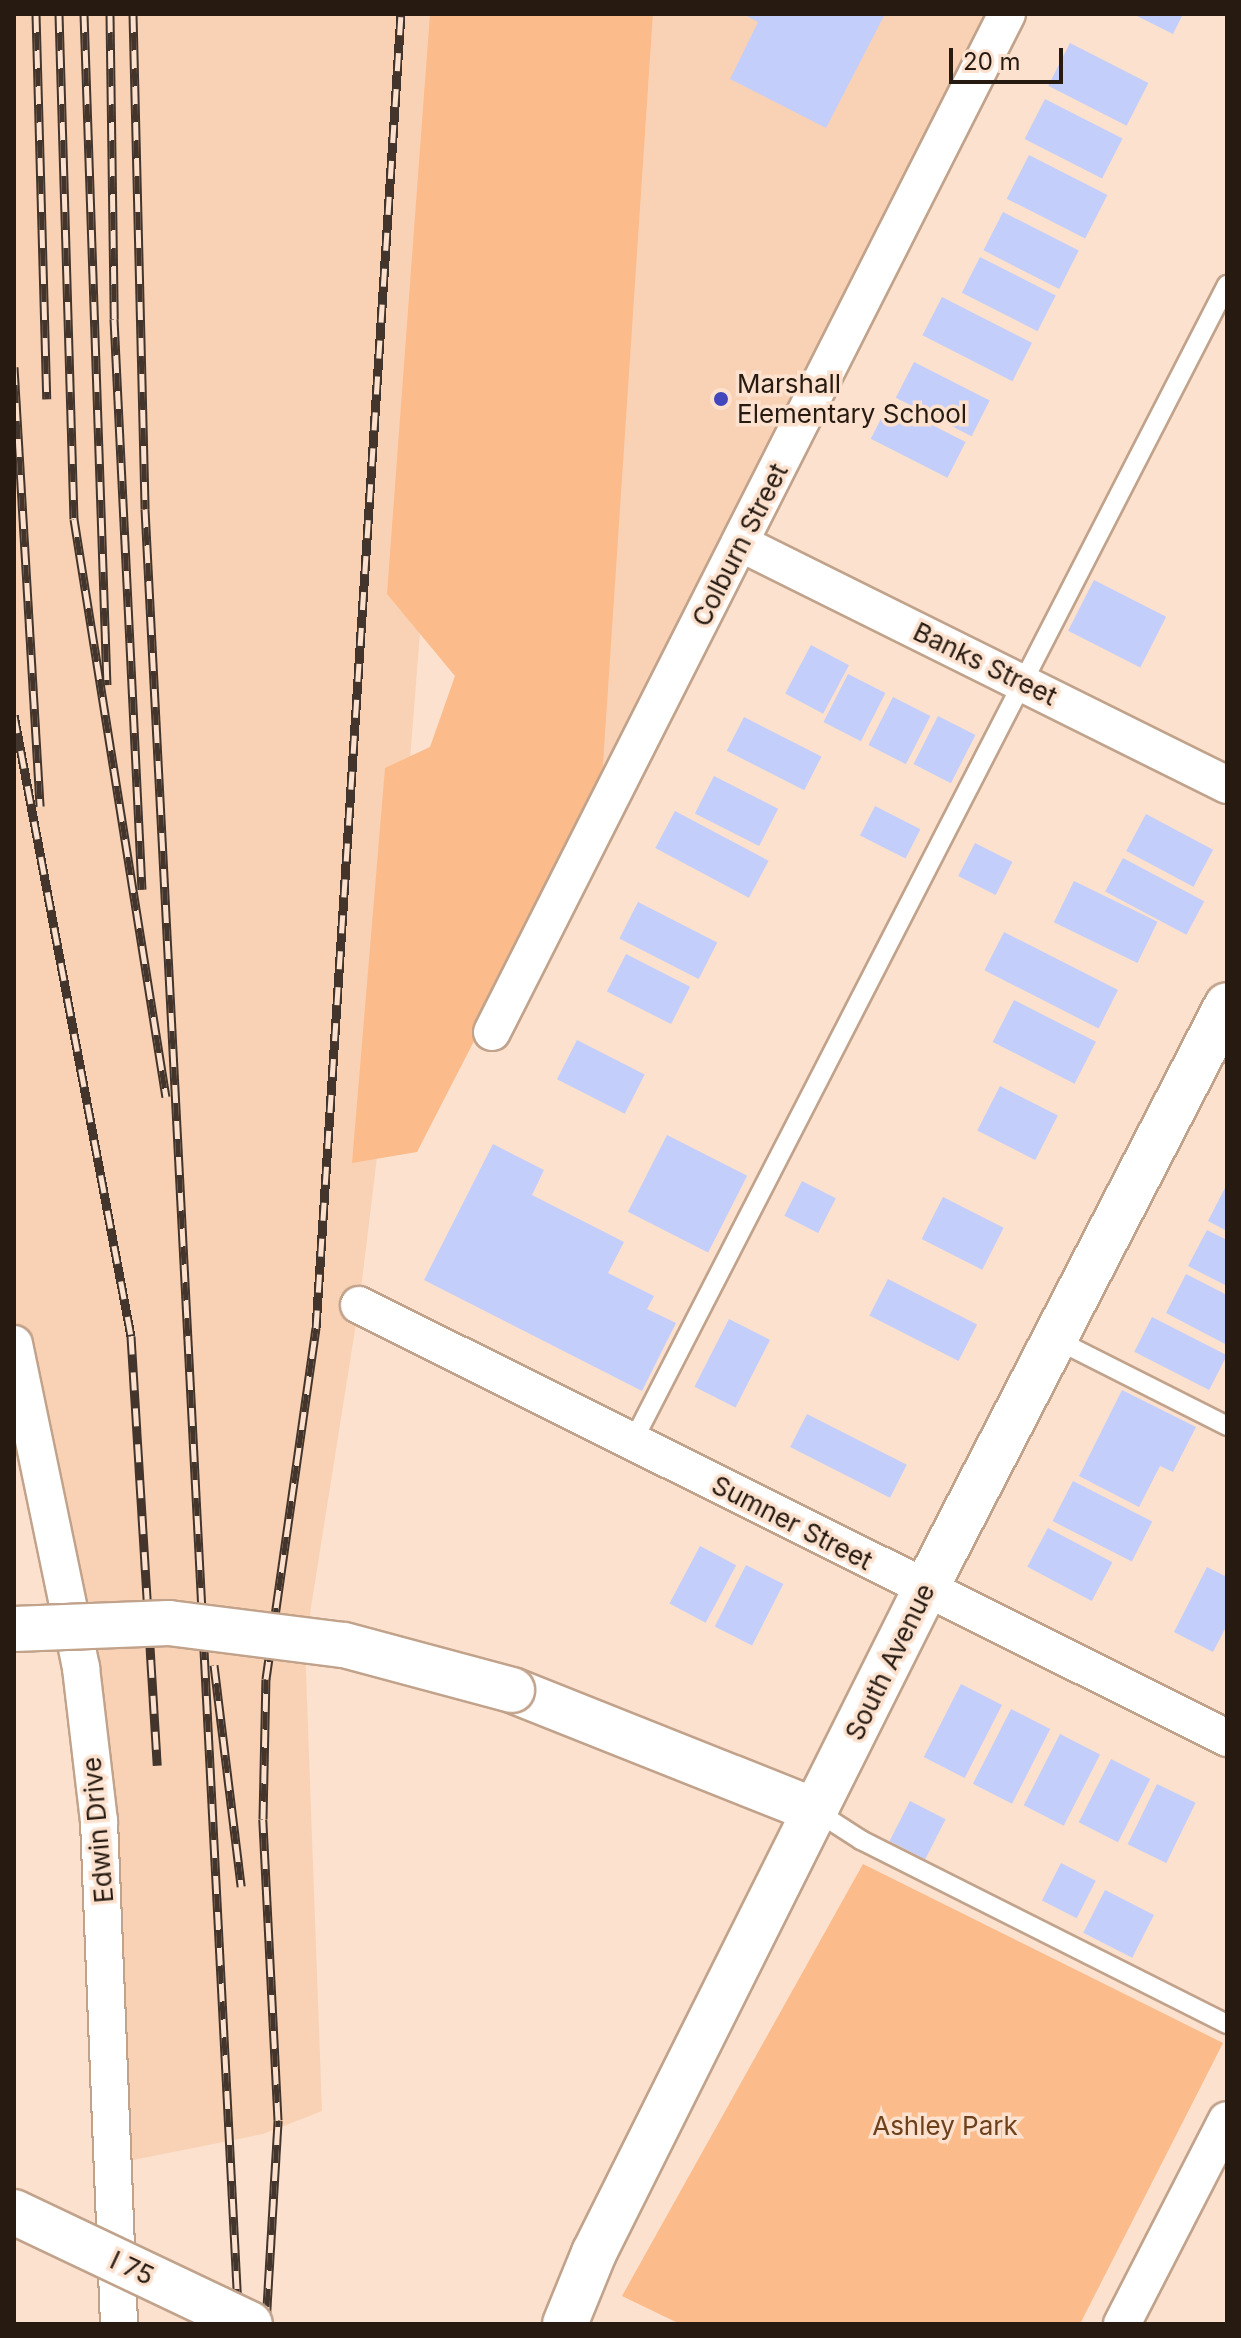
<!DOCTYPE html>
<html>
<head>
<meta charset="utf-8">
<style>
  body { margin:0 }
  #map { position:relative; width:1241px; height:2338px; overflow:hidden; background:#fbe1ce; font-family:Inter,sans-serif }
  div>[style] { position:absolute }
  .built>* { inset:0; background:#f9d2b5 }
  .green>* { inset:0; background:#fbbb8a }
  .building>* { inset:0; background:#c4cefa; transform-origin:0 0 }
  .roads { filter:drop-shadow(2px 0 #c1a28b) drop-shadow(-2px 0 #c1a28b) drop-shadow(0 2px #c1a28b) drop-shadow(0 -2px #c1a28b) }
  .service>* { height:18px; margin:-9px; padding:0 9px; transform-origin:9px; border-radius:9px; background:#fff }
  .minor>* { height:36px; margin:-18px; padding:0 18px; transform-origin:18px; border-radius:18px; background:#fff }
  .tertiary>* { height:44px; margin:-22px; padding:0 22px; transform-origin:22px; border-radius:22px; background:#fff }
  .motorway>* { height:44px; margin:-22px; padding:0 22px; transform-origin:22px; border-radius:22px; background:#fff }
  .rail>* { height:9px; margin-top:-4.5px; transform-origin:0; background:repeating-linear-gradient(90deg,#fbe1ce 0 18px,#43352b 0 36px); box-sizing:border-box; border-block:2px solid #43352b }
  .bridges { filter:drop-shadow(2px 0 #c1a28b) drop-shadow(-2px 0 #c1a28b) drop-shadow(0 2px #c1a28b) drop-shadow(0 -2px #c1a28b) }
  .motorway-bridge>* { height:44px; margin:-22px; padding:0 22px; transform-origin:22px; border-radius:22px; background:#fff }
  .dots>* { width:22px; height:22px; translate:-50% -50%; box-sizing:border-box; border:4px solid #fbe1ce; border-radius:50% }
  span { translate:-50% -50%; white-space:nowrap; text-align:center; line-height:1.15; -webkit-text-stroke:7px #fbe1ce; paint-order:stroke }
  .poi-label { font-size:26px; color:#261a11 }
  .left { translate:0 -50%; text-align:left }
  .street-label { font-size:26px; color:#261a11 }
  .park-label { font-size:26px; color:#6d411b }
  .frame { position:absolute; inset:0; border:16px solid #261a11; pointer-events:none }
  .scale { position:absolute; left:949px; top:48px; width:114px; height:36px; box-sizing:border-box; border:4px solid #261a11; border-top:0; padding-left:10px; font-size:24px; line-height:28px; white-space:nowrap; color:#261a11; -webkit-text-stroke:6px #fbe1ce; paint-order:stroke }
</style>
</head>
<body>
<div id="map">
  <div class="built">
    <div style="clip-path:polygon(14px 14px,468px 14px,383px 1108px,359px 1305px,305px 1645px,322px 2111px,263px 2134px,133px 2160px,110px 2012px,99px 1821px,14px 1344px)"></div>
    <div style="clip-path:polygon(653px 14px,1007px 14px,599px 814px)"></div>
  </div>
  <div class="green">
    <div style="clip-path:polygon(430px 14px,653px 14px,601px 794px,417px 1152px,352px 1163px,385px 768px,430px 747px,455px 676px,387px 594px)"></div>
    <div style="clip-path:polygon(863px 1864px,1223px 2043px,1080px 2324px,680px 2324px,622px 2296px)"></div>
  </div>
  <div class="building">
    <div style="clip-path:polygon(743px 14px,885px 14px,826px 128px,730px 79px,758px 22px)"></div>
    <div style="clip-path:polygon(1133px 14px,1183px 14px,1173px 34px)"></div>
    <div style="left:1070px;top:43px;width:88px;height:48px;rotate:27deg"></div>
    <div style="left:1045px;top:99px;width:87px;height:45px;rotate:27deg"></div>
    <div style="left:1029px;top:155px;width:88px;height:49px;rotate:27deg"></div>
    <div style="left:1003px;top:212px;width:85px;height:43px;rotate:27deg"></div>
    <div style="left:980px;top:257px;width:85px;height:40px;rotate:27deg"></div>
    <div style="left:942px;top:297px;width:101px;height:43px;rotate:27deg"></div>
    <div style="left:914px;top:362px;width:85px;height:40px;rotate:27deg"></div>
    <div style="left:889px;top:403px;width:86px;height:40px;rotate:27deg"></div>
    <div style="left:1094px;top:580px;width:81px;height:57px;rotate:27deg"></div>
    <div style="left:811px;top:645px;width:43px;height:55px;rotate:28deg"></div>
    <div style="left:848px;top:674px;width:42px;height:54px;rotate:27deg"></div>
    <div style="left:893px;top:697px;width:42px;height:54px;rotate:27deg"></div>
    <div style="left:938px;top:716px;width:42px;height:54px;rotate:27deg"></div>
    <div style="left:744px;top:717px;width:87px;height:38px;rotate:27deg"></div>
    <div style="left:714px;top:776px;width:72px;height:42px;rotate:27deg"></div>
    <div style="left:875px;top:806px;width:51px;height:33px;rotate:27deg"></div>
    <div style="left:675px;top:811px;width:106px;height:42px;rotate:28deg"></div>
    <div style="left:1146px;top:814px;width:76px;height:42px;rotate:28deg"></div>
    <div style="left:975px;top:843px;width:42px;height:37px;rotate:27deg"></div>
    <div style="left:1123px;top:858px;width:92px;height:38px;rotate:28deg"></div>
    <div style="left:1074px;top:881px;width:93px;height:46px;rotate:26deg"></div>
    <div style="left:638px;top:902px;width:89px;height:41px;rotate:27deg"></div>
    <div style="left:1004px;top:932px;width:128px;height:43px;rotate:27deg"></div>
    <div style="left:626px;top:954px;width:72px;height:42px;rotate:27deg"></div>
    <div style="left:1014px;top:1000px;width:92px;height:47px;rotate:27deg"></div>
    <div style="left:577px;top:1040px;width:76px;height:44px;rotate:27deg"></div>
    <div style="left:1000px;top:1086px;width:65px;height:50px;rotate:27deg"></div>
    <div style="left:667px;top:1135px;width:90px;height:86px;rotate:27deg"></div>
    <div style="clip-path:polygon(493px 1144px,544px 1170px,532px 1195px,624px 1242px,608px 1273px,654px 1296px,647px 1309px,676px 1323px,642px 1391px,424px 1280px)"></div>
    <div style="left:802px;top:1181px;width:38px;height:39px;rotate:27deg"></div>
    <div style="clip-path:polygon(1227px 1184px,1227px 1231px,1208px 1221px)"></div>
    <div style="left:943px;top:1197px;width:68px;height:47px;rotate:27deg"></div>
    <div style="clip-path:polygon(1207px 1230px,1227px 1240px,1227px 1286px,1188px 1266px)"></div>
    <div style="clip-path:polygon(1186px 1274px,1227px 1295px,1227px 1345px,1166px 1313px)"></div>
    <div style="left:888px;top:1279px;width:100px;height:41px;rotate:27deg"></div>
    <div style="left:1152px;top:1317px;width:84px;height:39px;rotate:27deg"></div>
    <div style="left:729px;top:1319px;width:46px;height:76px;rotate:27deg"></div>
    <div style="clip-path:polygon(1122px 1390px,1196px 1427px,1173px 1472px,1160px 1466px,1139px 1507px,1079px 1476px)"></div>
    <div style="left:807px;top:1414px;width:112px;height:37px;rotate:27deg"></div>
    <div style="left:1073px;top:1481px;width:89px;height:45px;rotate:27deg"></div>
    <div style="left:1048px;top:1528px;width:73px;height:44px;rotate:28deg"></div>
    <div style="left:700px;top:1546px;width:41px;height:65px;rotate:28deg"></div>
    <div style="left:746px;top:1565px;width:42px;height:69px;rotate:27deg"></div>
    <div style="clip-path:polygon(1207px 1567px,1227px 1577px,1227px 1625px,1213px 1652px,1174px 1632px)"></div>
    <div style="left:961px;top:1684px;width:46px;height:82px;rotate:27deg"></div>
    <div style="left:1011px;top:1709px;width:44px;height:84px;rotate:27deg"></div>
    <div style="left:1060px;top:1734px;width:45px;height:80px;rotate:27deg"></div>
    <div style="left:1111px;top:1759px;width:44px;height:71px;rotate:27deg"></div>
    <div style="left:1157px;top:1784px;width:43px;height:67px;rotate:26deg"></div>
    <div style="left:910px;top:1801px;width:40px;height:45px;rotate:27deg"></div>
    <div style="left:1061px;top:1863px;width:39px;height:42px;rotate:27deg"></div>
    <div style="left:1105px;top:1890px;width:55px;height:48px;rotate:27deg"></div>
  </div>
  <div class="roads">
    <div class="service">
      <div style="left:1055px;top:1339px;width:193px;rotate:26.8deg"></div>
      <div style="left:632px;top:1443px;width:1302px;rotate:-62.81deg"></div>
      <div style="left:816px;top:1811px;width:54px;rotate:32.8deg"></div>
      <div style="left:861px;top:1840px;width:410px;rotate:26.7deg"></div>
    </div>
    <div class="minor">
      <div style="left:742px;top:544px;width:542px;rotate:26.42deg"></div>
      <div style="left:492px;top:1032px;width:1141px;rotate:-63.17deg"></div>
      <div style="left:359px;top:1305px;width:970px;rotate:26.51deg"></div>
      <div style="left:14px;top:1344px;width:331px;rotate:78.3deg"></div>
      <div style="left:81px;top:1668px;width:154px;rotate:83.3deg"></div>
      <div style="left:99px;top:1821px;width:503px;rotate:87.72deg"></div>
      <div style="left:1122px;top:2324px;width:229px;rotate:-62.8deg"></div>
    </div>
    <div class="tertiary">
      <div style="left:565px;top:2324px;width:77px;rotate:-67.8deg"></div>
      <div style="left:594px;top:2253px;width:741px;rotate:-63.47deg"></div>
      <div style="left:925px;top:1590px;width:658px;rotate:-62.7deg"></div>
    </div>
    <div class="motorway">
      <div style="left:512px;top:1690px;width:327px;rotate:21.7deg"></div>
    </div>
  </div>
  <div class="rail">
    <div style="left:36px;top:14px;width:385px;rotate:88.4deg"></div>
    <div style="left:59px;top:14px;width:505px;rotate:88.3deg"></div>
    <div style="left:74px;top:519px;width:585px;rotate:80.96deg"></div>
    <div style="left:84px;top:14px;width:671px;rotate:88.04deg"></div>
    <div style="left:110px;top:14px;width:305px;rotate:89.2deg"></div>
    <div style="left:114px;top:319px;width:571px;rotate:87.19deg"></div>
    <div style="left:133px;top:14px;width:495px;rotate:88.6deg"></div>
    <div style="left:145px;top:509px;width:1817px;rotate:87.04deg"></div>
    <div style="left:14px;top:367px;width:440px;rotate:86.6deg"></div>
    <div style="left:14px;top:715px;width:632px;rotate:79.33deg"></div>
    <div style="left:131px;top:1336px;width:430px;rotate:86.5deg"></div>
    <div style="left:214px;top:1665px;width:223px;rotate:83deg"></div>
    <div style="left:266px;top:2324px;width:204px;rotate:-86.6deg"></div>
    <div style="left:278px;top:2120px;width:301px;rotate:-92.9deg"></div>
    <div style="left:263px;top:1819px;width:140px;rotate:-88.8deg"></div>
    <div style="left:266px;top:1679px;width:355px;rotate:-81.9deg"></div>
    <div style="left:316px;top:1328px;width:1317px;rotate:-86.3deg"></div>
  </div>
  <div class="bridges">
    <div class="motorway-bridge">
      <div style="left:14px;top:1629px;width:155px;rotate:-2.2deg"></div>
      <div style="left:169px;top:1623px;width:176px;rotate:7.2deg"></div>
      <div style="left:344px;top:1645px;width:174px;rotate:15deg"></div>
      <div style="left:14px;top:2212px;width:261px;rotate:25.4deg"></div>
    </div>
  </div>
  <div class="dots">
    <div style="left:721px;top:399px;background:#4347bd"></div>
  </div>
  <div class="poi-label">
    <span class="left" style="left:737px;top:399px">Marshall<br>Elementary School</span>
  </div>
  <div class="street-label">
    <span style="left:740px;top:545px;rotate:-63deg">Colburn Street</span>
    <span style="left:985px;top:664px;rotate:26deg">Banks Street</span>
    <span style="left:792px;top:1523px;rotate:27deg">Sumner Street</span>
    <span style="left:890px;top:1662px;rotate:-64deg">South Avenue</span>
    <span style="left:98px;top:1830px;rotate:-95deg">Edwin Drive</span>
    <span style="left:132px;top:2268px;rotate:25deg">I 75</span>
  </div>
  <div class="park-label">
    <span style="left:945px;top:2126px">Ashley Park</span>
  </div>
  <div class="frame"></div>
  <div class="scale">20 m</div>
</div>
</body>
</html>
